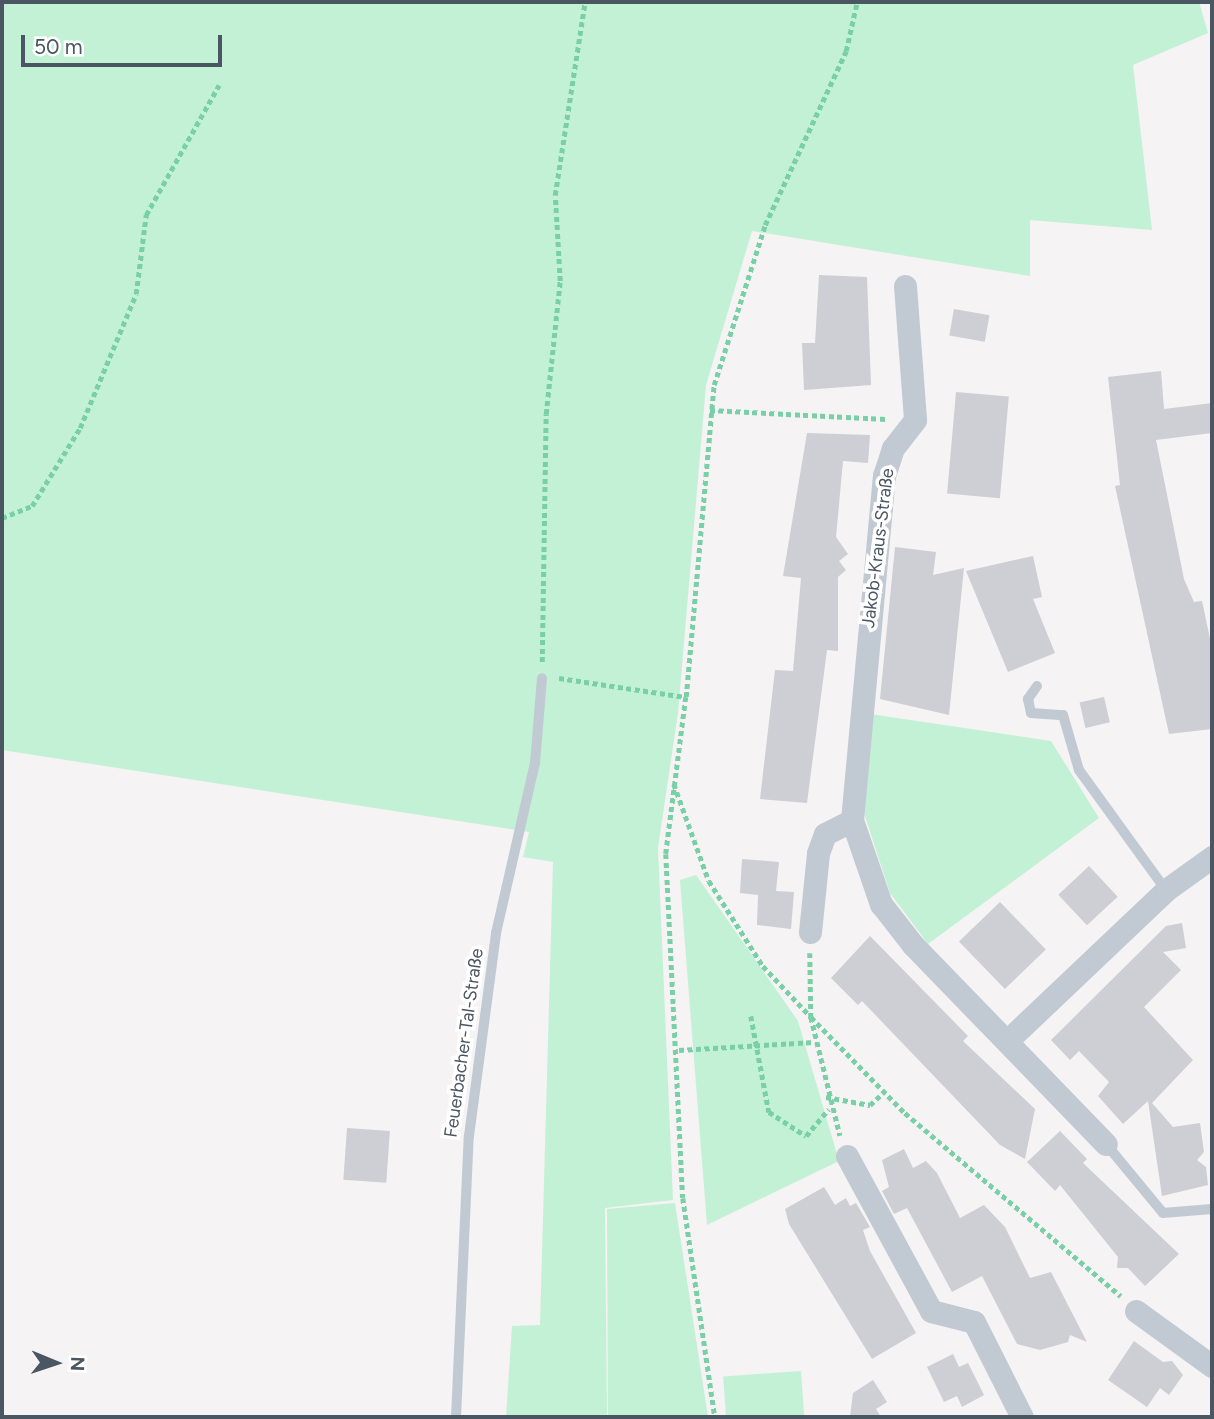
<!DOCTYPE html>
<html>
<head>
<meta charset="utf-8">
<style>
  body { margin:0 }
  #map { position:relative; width:1214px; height:1419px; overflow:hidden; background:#f5f3f3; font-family:Figtree,sans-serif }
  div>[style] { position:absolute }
  .green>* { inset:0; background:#c3f1d5; transform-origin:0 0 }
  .building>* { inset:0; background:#cdcfd5; transform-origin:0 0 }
  .path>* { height:4.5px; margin-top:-2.25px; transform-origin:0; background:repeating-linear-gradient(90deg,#7ad0a6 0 5px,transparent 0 8.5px) }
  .service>* { height:10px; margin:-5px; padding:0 5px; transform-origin:5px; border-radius:5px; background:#c1cad2 }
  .minor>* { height:23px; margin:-11.5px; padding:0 11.5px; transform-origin:11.5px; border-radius:11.5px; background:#c1cad2 }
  span { translate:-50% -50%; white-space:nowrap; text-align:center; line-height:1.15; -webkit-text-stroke:7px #fff; paint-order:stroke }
  .street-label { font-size:18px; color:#4a5661 }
  .frame { position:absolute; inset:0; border:4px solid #4a5661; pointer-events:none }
  .north { position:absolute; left:21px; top:1328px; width:70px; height:70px; -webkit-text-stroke:5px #fff; paint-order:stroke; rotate:92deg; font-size:19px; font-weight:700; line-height:28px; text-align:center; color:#4a5661 }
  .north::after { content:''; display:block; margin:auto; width:24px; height:32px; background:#4a5661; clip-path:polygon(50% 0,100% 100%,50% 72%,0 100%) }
  .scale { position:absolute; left:21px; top:35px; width:201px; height:32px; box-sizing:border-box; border:4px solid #4a5661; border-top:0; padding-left:9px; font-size:21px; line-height:24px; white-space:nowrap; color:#4a5661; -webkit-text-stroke:5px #fff; paint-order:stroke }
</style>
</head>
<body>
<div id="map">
  <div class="green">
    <div style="clip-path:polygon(2px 2px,1199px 2px,1208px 33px,1133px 65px,1152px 230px,1030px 220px,1030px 276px,752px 231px,706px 385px,678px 713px,658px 848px,673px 1200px,605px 1208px,607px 1417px,506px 1417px,512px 1326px,540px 1325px,553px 862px,523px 857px,529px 832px,2px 750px)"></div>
    <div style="clip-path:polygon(870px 714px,1051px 741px,1099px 818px,928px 944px,890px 893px,862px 807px)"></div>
    <div style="clip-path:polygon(696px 875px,798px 1021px,839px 1161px,707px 1225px,680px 880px)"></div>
    <div style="clip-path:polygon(675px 1203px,708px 1417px,608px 1417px,607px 1209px)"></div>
    <div style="left:801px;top:1371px;width:46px;height:78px;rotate:86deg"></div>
  </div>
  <div class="building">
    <div style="clip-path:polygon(819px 275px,867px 277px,871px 385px,804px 390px,802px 343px,815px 343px)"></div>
    <div style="left:954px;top:309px;width:36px;height:27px;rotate:10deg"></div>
    <div style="clip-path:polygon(1161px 371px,1164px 409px,1212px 403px,1212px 433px,1156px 440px,1184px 579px,1194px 602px,1202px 601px,1212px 648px,1212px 729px,1169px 734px,1115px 486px,1120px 485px,1108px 377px)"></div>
    <div style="left:956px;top:392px;width:53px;height:102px;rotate:5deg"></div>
    <div style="clip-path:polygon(807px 433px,870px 435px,868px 463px,843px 461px,836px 537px,848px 554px,839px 561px,846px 570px,838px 577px,838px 651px,827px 650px,807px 803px,760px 799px,775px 670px,793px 671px,801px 578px,783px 576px)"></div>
    <div style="clip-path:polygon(895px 547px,936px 552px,933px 575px,964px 568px,949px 715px,880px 699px)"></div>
    <div style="clip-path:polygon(1033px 556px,1042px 597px,1033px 599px,1055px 653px,1008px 672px,966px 571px)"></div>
    <div style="left:1104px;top:697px;width:26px;height:25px;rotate:77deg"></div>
    <div style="clip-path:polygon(742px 859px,779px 862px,776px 891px,794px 892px,791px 929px,757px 925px,758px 895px,740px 893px)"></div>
    <div style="left:1089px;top:866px;width:42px;height:42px;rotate:47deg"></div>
    <div style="left:1000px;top:902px;width:66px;height:57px;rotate:46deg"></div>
    <div style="clip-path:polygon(1182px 923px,1186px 948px,1163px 952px,1181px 970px,1144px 1007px,1193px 1060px,1152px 1103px,1173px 1127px,1200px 1123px,1204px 1152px,1197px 1160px,1206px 1167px,1208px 1185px,1162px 1196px,1148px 1101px,1123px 1124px,1098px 1096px,1109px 1082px,1079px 1051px,1070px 1060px,1051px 1040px,1166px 926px)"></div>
    <div style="clip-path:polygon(870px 936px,968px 1036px,963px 1041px,1035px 1109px,1025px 1159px,1000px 1145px,862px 1001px,858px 1005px,831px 978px)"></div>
    <div style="left:347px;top:1128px;width:43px;height:52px;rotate:4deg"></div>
    <div style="clip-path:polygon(1060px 1131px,1087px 1159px,1083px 1163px,1179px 1254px,1145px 1286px,1128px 1268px,1117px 1268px,1118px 1257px,1060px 1185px,1055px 1191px,1027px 1162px)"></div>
    <div style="clip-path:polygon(904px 1149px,913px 1168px,926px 1161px,937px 1173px,960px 1218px,984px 1205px,1005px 1227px,1030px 1278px,1051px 1272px,1087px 1342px,1070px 1335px,1068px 1342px,1040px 1350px,1017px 1344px,982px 1276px,952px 1292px,907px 1208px,894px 1214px,882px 1191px,889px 1187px,882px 1160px)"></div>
    <div style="clip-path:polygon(824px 1187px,835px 1205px,846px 1198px,850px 1206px,856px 1203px,870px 1227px,863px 1230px,870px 1251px,916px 1333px,872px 1359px,789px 1224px,785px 1209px)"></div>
    <div style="clip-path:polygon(1134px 1341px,1163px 1362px,1172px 1361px,1183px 1375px,1169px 1395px,1160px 1388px,1147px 1407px,1108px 1380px)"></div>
    <div style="clip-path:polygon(953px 1354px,959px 1367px,968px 1363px,984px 1395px,962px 1407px,957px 1396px,944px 1402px,927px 1367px)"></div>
    <div style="clip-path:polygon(873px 1380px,887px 1402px,876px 1409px,881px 1417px,850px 1417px,853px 1393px)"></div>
  </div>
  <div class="path">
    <div style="left:710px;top:410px;width:176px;rotate:2.9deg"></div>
    <div style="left:2px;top:518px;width:32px;rotate:-22deg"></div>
    <div style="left:32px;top:506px;width:92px;rotate:-58.4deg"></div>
    <div style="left:80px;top:428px;width:145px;rotate:-67.3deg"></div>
    <div style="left:136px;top:294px;width:80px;rotate:-82.8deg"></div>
    <div style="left:146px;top:215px;width:149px;rotate:-60.7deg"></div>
    <div style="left:542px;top:662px;width:248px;rotate:-89.1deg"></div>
    <div style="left:546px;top:414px;width:134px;rotate:-84deg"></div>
    <div style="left:560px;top:281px;width:86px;rotate:-93.3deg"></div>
    <div style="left:555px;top:195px;width:195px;rotate:-81.2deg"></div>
    <div style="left:559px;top:678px;width:128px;rotate:8.5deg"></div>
    <div style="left:686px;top:697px;width:158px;rotate:97.3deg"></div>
    <div style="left:666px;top:854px;width:344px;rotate:87.2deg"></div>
    <div style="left:683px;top:1198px;width:221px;rotate:81.7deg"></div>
    <div style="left:686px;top:697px;width:313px;rotate:-84.9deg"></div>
    <div style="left:714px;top:385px;width:168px;rotate:-72.3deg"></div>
    <div style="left:765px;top:225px;width:192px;rotate:-65deg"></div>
    <div style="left:846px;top:51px;width:50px;rotate:-77.3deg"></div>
    <div style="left:674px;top:784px;width:103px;rotate:70.2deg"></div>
    <div style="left:709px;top:881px;width:101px;rotate:57.6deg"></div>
    <div style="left:763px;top:966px;width:70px;rotate:46.7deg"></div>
    <div style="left:811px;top:1017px;width:122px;rotate:76.2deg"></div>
    <div style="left:810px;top:953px;width:64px;rotate:89.1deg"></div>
    <div style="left:811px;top:1017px;width:134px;rotate:45.6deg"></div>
    <div style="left:905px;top:1113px;width:283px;rotate:40.3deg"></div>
    <div style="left:751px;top:1016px;width:98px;rotate:79.4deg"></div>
    <div style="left:769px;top:1112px;width:44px;rotate:33deg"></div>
    <div style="left:806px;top:1136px;width:35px;rotate:-50deg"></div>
    <div style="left:679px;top:1050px;width:136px;rotate:-3.4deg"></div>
    <div style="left:826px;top:1097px;width:45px;rotate:10.3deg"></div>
    <div style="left:870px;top:1105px;width:19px;rotate:-43deg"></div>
  </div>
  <div class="service">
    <div style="left:1037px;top:686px;width:16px;rotate:125deg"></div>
    <div style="left:1028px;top:699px;width:14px;rotate:78deg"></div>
    <div style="left:1031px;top:713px;width:32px;rotate:4deg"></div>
    <div style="left:1063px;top:715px;width:57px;rotate:73.8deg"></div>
    <div style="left:1079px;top:770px;width:148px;rotate:54.1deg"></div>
    <div style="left:1106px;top:1144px;width:89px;rotate:50.4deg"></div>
    <div style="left:1163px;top:1213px;width:49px;rotate:-4.7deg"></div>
    <div style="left:456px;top:1417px;width:281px;rotate:-87.4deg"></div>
    <div style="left:469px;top:1136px;width:205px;rotate:-82.4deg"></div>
    <div style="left:496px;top:933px;width:174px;rotate:-77.1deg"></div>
    <div style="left:535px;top:763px;width:85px;rotate:-85.3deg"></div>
  </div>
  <div class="minor">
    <div style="left:905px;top:286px;width:134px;rotate:85.7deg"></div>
    <div style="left:915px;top:420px;width:36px;rotate:128deg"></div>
    <div style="left:893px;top:448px;width:28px;rotate:108deg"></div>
    <div style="left:884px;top:475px;width:346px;rotate:95.3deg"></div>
    <div style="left:852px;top:820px;width:89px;rotate:71deg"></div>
    <div style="left:881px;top:904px;width:52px;rotate:52deg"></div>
    <div style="left:913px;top:945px;width:277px;rotate:45.9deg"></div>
    <div style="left:810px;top:932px;width:79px;rotate:-84.2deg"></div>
    <div style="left:818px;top:853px;width:20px;rotate:-70deg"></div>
    <div style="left:825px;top:834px;width:30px;rotate:-27deg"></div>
    <div style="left:1007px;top:1041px;width:219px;rotate:-43.5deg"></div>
    <div style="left:1166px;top:890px;width:57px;rotate:-35.7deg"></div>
    <div style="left:847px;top:1156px;width:176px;rotate:61.5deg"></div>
    <div style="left:931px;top:1311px;width:44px;rotate:14.3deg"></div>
    <div style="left:974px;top:1322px;width:106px;rotate:63.2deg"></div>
    <div style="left:1136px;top:1311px;width:94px;rotate:35.9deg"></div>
  </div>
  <div class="street-label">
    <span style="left:878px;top:548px;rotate:-83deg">Jakob-Kraus-Straße</span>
    <span style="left:464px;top:1043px;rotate:-82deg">Feuerbacher-Tal-Straße</span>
  </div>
  <div class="frame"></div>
  <div class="north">N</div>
  <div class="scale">50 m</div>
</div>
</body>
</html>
